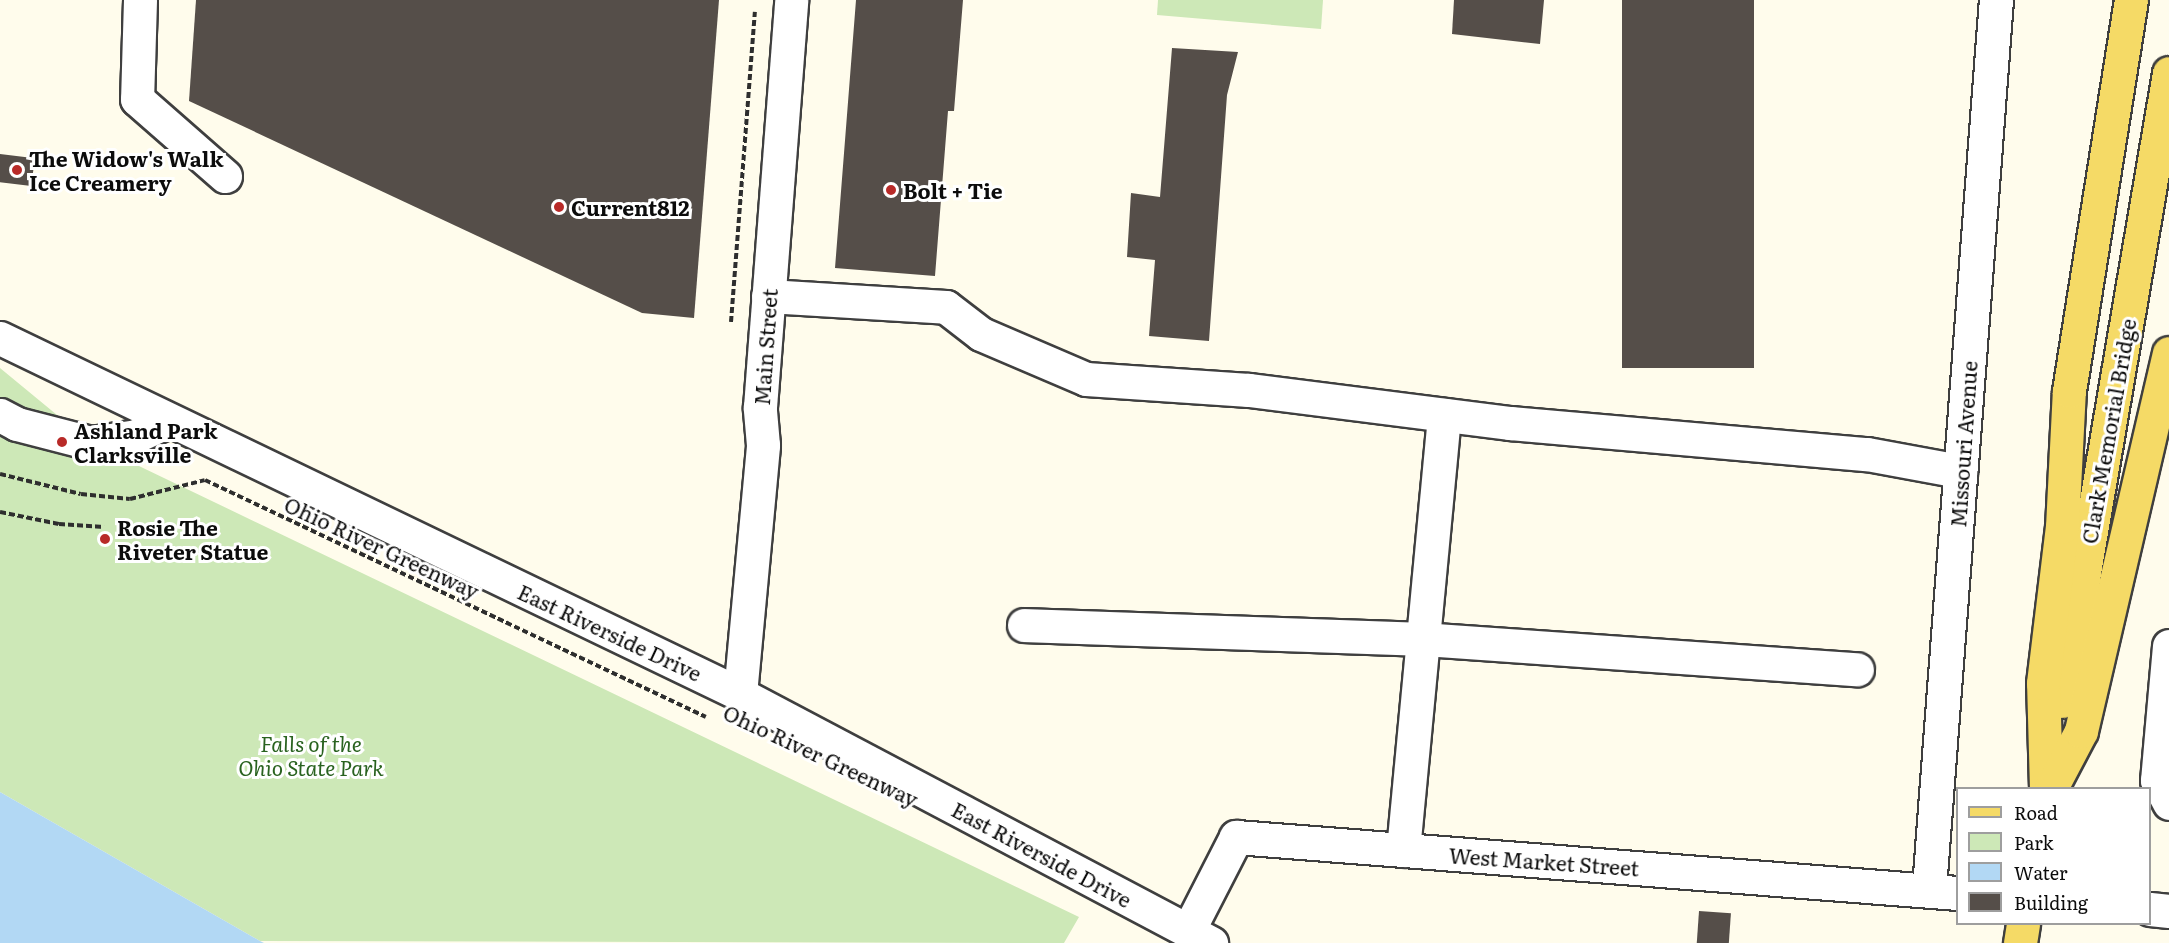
<!DOCTYPE html>
<html>
<head>
<meta charset="utf-8">
<style>
  body { margin:0 }
  #map { position:relative; width:2169px; height:943px; overflow:hidden; background:#fffcec; font-family:Literata,serif }
  div>[style] { position:absolute }
  .green>* { inset:0; background:#cde8b7 }
  .water>* { inset:0; background:#b2d8f4 }
  .building>* { inset:0; background:#554e49; transform-origin:0 0 }
  .path>* { height:4px; margin-top:-2px; transform-origin:0; background:repeating-linear-gradient(90deg,#2e2e2e 0 6px,transparent 0 9px) }
  .roads { filter:drop-shadow(2px 0 #3f3f3f) drop-shadow(-2px 0 #3f3f3f) drop-shadow(0 2px #3f3f3f) drop-shadow(0 -2px #3f3f3f) }
  .minor>* { height:33px; margin:-16.5px; padding:0 16.5px; transform-origin:16.5px; border-radius:16.5px; background:#fff }
  .major>* { height:33px; margin:-16.5px; padding:0 16.5px; transform-origin:16.5px; border-radius:16.5px; background:#f5da66 }
  .dots>* { width:16px; height:16px; translate:-50% -50%; box-sizing:border-box; border:3px solid #fff; border-radius:50% }
  span { translate:-50% -50%; white-space:nowrap; text-align:center; line-height:1.15; -webkit-text-stroke:6px #fff; paint-order:stroke }
  .poi-label { font-size:21px; color:#0c0c0c; font-weight:700 }
  .left { translate:0 -50%; text-align:left }
  .street-label { font-size:21px; color:#0c0c0c }
  .park-label { font-size:21px; color:#29621f; font-style:italic }
  .legend { position:absolute; left:1956px; top:787px; width:195px; height:138px; box-sizing:border-box; background:#fff; border:2px solid #9e9e9e; margin:0; padding:8px 10px; list-style:none; font-size:18px; color:#0c0c0c }
  .legend li { display:flex; align-items:center; gap:12px; height:30px }
  .legend b { width:30px; border:2px solid #9e9e9e }
</style>
</head>
<body>
<div id="map">
  <div class="green">
    <div style="clip-path:polygon(1158px 0,1323px 0,1321px 29px,1157px 15px)"></div>
    <div style="clip-path:polygon(0 368px,91px 443px,1079px 917px,1064px 943px,260px 941px,0 792px)"></div>
  </div>
  <div class="water">
    <div style="clip-path:polygon(0 792px,260px 941px,264px 943px,0 943px)"></div>
  </div>
  <div class="building">
    <div style="clip-path:polygon(196px 0,719px 0,694px 318px,642px 313px,189px 101px)"></div>
    <div style="clip-path:polygon(856px 0,963px 0,954px 111px,948px 111px,935px 276px,835px 268px)"></div>
    <div style="clip-path:polygon(1454px 0,1544px 0,1540px 44px,1452px 34px)"></div>
    <div style="left:1622px;top:0;width:132px;height:368px"></div>
    <div style="clip-path:polygon(1172px 48px,1238px 52px,1227px 95px,1209px 341px,1149px 336px,1155px 260px,1127px 257px,1131px 193px,1160px 197px)"></div>
    <div style="left:0;top:154px;width:35px;height:28px;rotate:7deg"></div>
    <div style="left:1699px;top:911px;width:32px;height:32px;rotate:4deg"></div>
  </div>
  <div class="path">
    <div style="left:731px;top:322px;width:311px;rotate:-85.6deg"></div>
    <div style="left:0;top:474px;width:83px;rotate:13.9deg"></div>
    <div style="left:81px;top:494px;width:49px;rotate:5.8deg"></div>
    <div style="left:130px;top:499px;width:77px;rotate:-14.2deg"></div>
    <div style="left:205px;top:480px;width:554px;rotate:25.32deg"></div>
    <div style="left:0;top:512px;width:60px;rotate:11.5deg"></div>
    <div style="left:59px;top:524px;width:45px;rotate:3.8deg"></div>
  </div>
  <div class="roads">
    <div class="minor">
      <div style="left:140px;top:0;width:99px;rotate:91.7deg"></div>
      <div style="left:137px;top:99px;width:117px;rotate:41.2deg"></div>
      <div style="left:768px;top:296px;width:178px;rotate:3.5deg"></div>
      <div style="left:946px;top:307px;width:44px;rotate:37.6deg"></div>
      <div style="left:981px;top:334px;width:114px;rotate:23.2deg"></div>
      <div style="left:1086px;top:379px;width:163px;rotate:3.9deg"></div>
      <div style="left:1249px;top:390px;width:263px;rotate:7.2deg"></div>
      <div style="left:1510px;top:423px;width:358px;rotate:5deg"></div>
      <div style="left:1867px;top:454px;width:95px;rotate:10.4deg"></div>
      <div style="left:0;top:338px;width:821px;rotate:25.69deg"></div>
      <div style="left:740px;top:694px;width:533px;rotate:27.86deg"></div>
      <div style="left:0;top:415px;width:19px;rotate:28deg"></div>
      <div style="left:17px;top:424px;width:76px;rotate:14.4deg"></div>
      <div style="left:91px;top:443px;width:46px;rotate:-8.8deg"></div>
      <div style="left:136px;top:436px;width:33px;rotate:-25deg"></div>
      <div style="left:1024px;top:625px;width:399px;rotate:2deg"></div>
      <div style="left:1423px;top:639px;width:435px;rotate:4deg"></div>
      <div style="left:2169px;top:646px;width:135px;rotate:95.1deg"></div>
      <div style="left:2157px;top:780px;width:26px;rotate:62deg"></div>
      <div style="left:740px;top:694px;width:250px;rotate:-84.7deg"></div>
      <div style="left:763px;top:445px;width:38px;rotate:-95deg"></div>
      <div style="left:760px;top:407px;width:408px;rotate:-85.6deg"></div>
      <div style="left:1403px;top:850px;width:437px;rotate:-84.6deg"></div>
      <div style="left:1929px;top:888px;width:891px;rotate:-85.69deg"></div>
      <div style="left:2150px;top:909px;width:19px;rotate:6deg"></div>
      <div style="left:1188px;top:931px;width:106px;rotate:-62.9deg"></div>
      <div style="left:1236px;top:837px;width:724px;rotate:4.44deg"></div>
    </div>
    <div class="major">
      <div style="left:2062px;top:701px;width:637px;rotate:-80.33deg"></div>
      <div style="left:2046px;top:788px;width:105px;rotate:-91.6deg"></div>
      <div style="left:2043px;top:683px;width:157px;rotate:-83.1deg"></div>
      <div style="left:2062px;top:527px;width:136px;rotate:-87.1deg"></div>
      <div style="left:2069px;top:391px;width:396px;rotate:-81deg"></div>
      <div style="left:2051px;top:788px;width:64px;rotate:-62.2deg"></div>
      <div style="left:2081px;top:731px;width:388px;rotate:-76.9deg"></div>
      <div style="left:2020px;top:943px;width:19px;rotate:-81deg"></div>
    </div>
  </div>
  <div class="dots">
    <div style="left:17px;top:170px;background:#b82a28"></div>
    <div style="left:891px;top:190px;background:#b82a28"></div>
    <div style="left:559px;top:207px;background:#b82a28"></div>
    <div style="left:62px;top:442px;background:#b82a28"></div>
    <div style="left:105px;top:539px;background:#b82a28"></div>
  </div>
  <div class="poi-label">
    <span class="left" style="left:29px;top:170px">The Widow's Walk<br>Ice Creamery</span>
    <span class="left" style="left:903px;top:190px">Bolt + Tie</span>
    <span class="left" style="left:571px;top:207px">Current812</span>
    <span class="left" style="left:74px;top:442px">Ashland Park<br>Clarksville</span>
    <span class="left" style="left:117px;top:539px">Rosie The<br>Riveter Statue</span>
  </div>
  <div class="street-label">
    <span style="left:765px;top:347px;rotate:-86deg">Main Street</span>
    <span style="left:2108px;top:431px;rotate:-80deg">Clark Memorial Bridge</span>
    <span style="left:1963px;top:444px;rotate:-86deg">Missouri Avenue</span>
    <span style="left:382px;top:547px;rotate:25deg">Ohio River Greenway</span>
    <span style="left:610px;top:632px;rotate:25deg">East Riverside Drive</span>
    <span style="left:821px;top:755px;rotate:25deg">Ohio River Greenway</span>
    <span style="left:1042px;top:854px;rotate:28deg">East Riverside Drive</span>
    <span style="left:1544px;top:861px;rotate:4deg">West Market Street</span>
  </div>
  <div class="park-label">
    <span style="left:311px;top:755px">Falls of the<br>Ohio State Park</span>
  </div>
  <ul class="legend">
  <li><b style="height:8px;background:#f5da66"></b>Road</li>
  <li><b style="height:16px;background:#cde8b7"></b>Park</li>
  <li><b style="height:16px;background:#b2d8f4"></b>Water</li>
  <li><b style="height:16px;background:#554e49"></b>Building</li>
  </ul>
</div>
</body>
</html>
